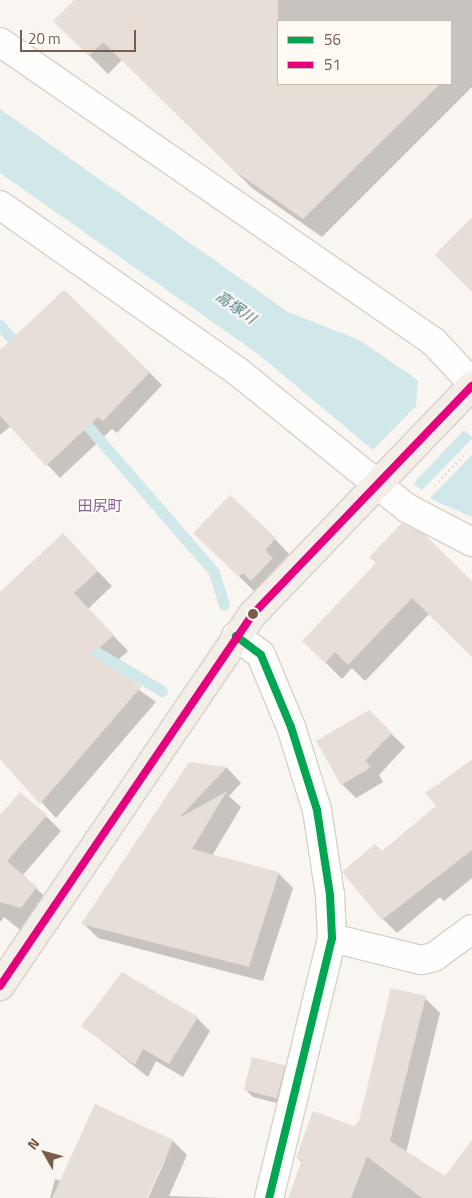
<!DOCTYPE html>
<html>
<head>
<meta charset="utf-8">
<style>
  body { margin:0 }
  #map { position:relative; width:472px; height:1198px; overflow:hidden; background:#f9f5f0; font-family:"Titillium Web","Noto Sans JP",sans-serif }
  div>[style] { position:absolute }
  .water>* { inset:0; background:#d0e8ea }
  .pier>* { inset:0; background:#f9f5f0 }
  .shadow>* { inset:0; background:#0003 }
  .stream>* { height:11px; margin:-5.5px; padding:0 5.5px; transform-origin:5.5px; border-radius:5.5px; background:#d0e8ea }
  .building>* { inset:0; background:#e6ded7; transform-origin:0 0 }
  .path>* { height:3px; margin-top:-1.5px; transform-origin:0; background:repeating-linear-gradient(90deg,#dcd5d0 0 1px,transparent 0 5px) }
  .roads { filter:drop-shadow(1px 0 #d7d1cb) drop-shadow(-1px 0 #d7d1cb) drop-shadow(0 1px #d7d1cb) drop-shadow(0 -1px #d7d1cb) }
  .minor>* { height:28px; margin:-14px; padding:0 14px; transform-origin:14px; border-radius:14px; background:#fefefd }
  .major>* { height:28px; margin:-14px; padding:0 14px; transform-origin:14px; border-radius:14px; background:#f3eee8 }
  .bus-1>* { height:8px; margin:-4px; padding:0 4px; transform-origin:4px; border-radius:4px; background:#00a651 }
  .bus-2>* { height:8px; margin:-4px; padding:0 4px; transform-origin:4px; border-radius:4px; background:#e5007d }
  .dots>* { width:14px; height:14px; translate:-50% -50%; box-sizing:border-box; border:2px solid #fffaf3; border-radius:50% }
  span { translate:-50% -50%; white-space:nowrap; text-align:center; line-height:1.15; -webkit-text-stroke:4px #fffaf3; paint-order:stroke }
  .water-label { font-size:15px; color:#437c86; font-style:italic }
  .neighbourhood-label { font-size:15px; color:#846695 }
  .legend { position:absolute; left:277px; top:20px; width:175px; height:65px; box-sizing:border-box; background:#fffaf3; border:1px solid #cabbb1; margin:0; padding:6px 9px; list-style:none; font-size:15px; color:#7a5c4d }
  .legend li { display:flex; align-items:center; gap:10px; height:25px }
  .legend b { width:25px; border:1px solid #cabbb1 }
  .north { position:absolute; left:20px; top:1128px; width:50px; height:50px; -webkit-text-stroke:4px #fffaf3; paint-order:stroke; rotate:308deg; font-size:14px; font-weight:700; line-height:20px; text-align:center; color:#7a5c4d }
  .north::after { content:''; display:block; margin:auto; width:18px; height:22px; background:#7a5c4d; clip-path:polygon(50% 0,100% 100%,50% 72%,0 100%) }
  .scale { position:absolute; left:20px; top:30px; width:116px; height:22px; box-sizing:border-box; border:2px solid #7a5c4d; border-top:0; padding-left:6px; font-size:15px; line-height:18px; white-space:nowrap; color:#7a5c4d; -webkit-text-stroke:4px #fffaf3; paint-order:stroke }
</style>
</head>
<body>
<div id="map">
  <div class="water">
    <div style="clip-path:polygon(0 109px,288px 312px,359px 340px,415px 378px,472px 433px,472px 517px,433px 500px,258px 354px,0 173px)"></div>
  </div>
  <div class="pier">
    <div style="clip-path:polygon(418px 378px,472px 430px,472px 437px,464px 430px,411px 486px,370px 453px,416px 406px)"></div>
    <div style="clip-path:polygon(472px 439px,472px 455px,429px 499px,420px 492px)"></div>
  </div>
  <div class="shadow">
    <div style="clip-path:polygon(evenodd,76px 0,472px 0,472px 87px,322px 237px,252px 188px,123px 59px,108px 74px,55px 21px,76px 0,278px 21px,451px 21px,451px 84px,278px 84px,278px 21px)"></div>
    <div style="clip-path:polygon(0 351px,149px 372px,162px 385px,117px 433px,112px 429px,60px 478px,11px 426px,0 435px)"></div>
    <div style="clip-path:polygon(63px 535px,112px 586px,88px 609px,128px 651px,109px 668px,156px 702px,56px 818px,0 757px,0 608px)"></div>
    <div style="clip-path:polygon(275px 539px,289px 554px,279px 565px,287px 573px,267px 594px,259px 586px,254px 591px,210px 548px)"></div>
    <div style="clip-path:polygon(378px 563px,472px 583px,472px 656px,429px 614px,365px 681px,352px 668px,342px 679px,320px 657px)"></div>
    <div style="clip-path:polygon(369px 712px,405px 747px,379px 775px,383px 782px,356px 798px,342px 784px)"></div>
    <div style="clip-path:polygon(472px 760px,472px 878px,444px 901px,440px 897px,397px 933px,383px 919px,382px 853px,438px 806px,427px 793px)"></div>
    <div style="clip-path:polygon(190px 763px,227px 768px,241px 783px,229px 796px,241px 807px,212px 856px,278px 873px,293px 888px,263px 981px,98px 938px,83px 923px)"></div>
    <div style="clip-path:polygon(46px 816px,61px 831px,23px 875px,51px 903px,24px 933px,4px 917px,0 922px,0 817px)"></div>
    <div style="clip-path:polygon(425px 998px,440px 1013px,406px 1153px,446px 1177px,472px 1142px,472px 1198px,289px 1198px,302px 1163px,297px 1157px,358px 1129px)"></div>
    <div style="clip-path:polygon(197px 1018px,210px 1031px,183px 1077px,156px 1061px,148px 1077px,83px 1026px)"></div>
    <div style="clip-path:polygon(285px 1066px,293px 1074px,285px 1105px,253px 1097px,245px 1089px)"></div>
    <div style="clip-path:polygon(95px 1105px,173px 1141px,187px 1155px,169px 1196px,224px 1198px,148px 1198px,172px 1145px,145px 1198px,50px 1198px,55px 1179px,61px 1181px)"></div>
  </div>
  <div class="stream">
    <div style="left:0;top:325px;width:33px;rotate:50deg"></div>
    <div style="left:79px;top:416px;width:206px;rotate:49.1deg"></div>
    <div style="left:214px;top:572px;width:34px;rotate:73deg"></div>
    <div style="left:83px;top:644px;width:92px;rotate:30.7deg"></div>
  </div>
  <div class="building">
    <div style="clip-path:polygon(74px 0,278px 0,278px 84px,440px 84px,303px 219px,232px 169px,103px 42px,89px 56px,53px 21px)"></div>
    <div style="clip-path:polygon(472px 217px,472px 292px,435px 255px)"></div>
    <div style="clip-path:polygon(64px 290px,150px 372px,103px 421px,98px 417px,46px 466px,0 416px,0 350px)"></div>
    <div style="clip-path:polygon(230px 495px,276px 538px,265px 550px,273px 558px,251px 581px,243px 573px,239px 577px,193px 533px)"></div>
    <div style="clip-path:polygon(402px 523px,424px 534px,472px 581px,472px 657px,412px 598px,348px 665px,335px 652px,325px 663px,302px 641px,376px 563px,369px 557px)"></div>
    <div style="clip-path:polygon(63px 533px,98px 571px,74px 593px,114px 635px,91px 655px,142px 686px,40px 804px,0 759px,0 592px)"></div>
    <div style="clip-path:polygon(369px 710px,392px 733px,366px 760px,370px 768px,341px 785px,316px 741px)"></div>
    <div style="clip-path:polygon(472px 760px,472px 850px,382px 920px,342px 872px,375px 844px,382px 851px,436px 806px,425px 793px)"></div>
    <div style="clip-path:polygon(189px 762px,227px 767px,179px 818px,227px 791px,192px 849px,279px 872px,249px 967px,81px 924px)"></div>
    <div style="clip-path:polygon(20px 792px,47px 815px,7px 861px,37px 887px,21px 908px,0 902px,0 815px)"></div>
    <div style="clip-path:polygon(122px 972px,198px 1017px,169px 1064px,143px 1049px,135px 1065px,81px 1026px)"></div>
    <div style="clip-path:polygon(391px 988px,426px 996px,390px 1141px,445px 1176px,472px 1140px,472px 1198px,422px 1198px,367px 1157px,351px 1198px,288px 1198px,302px 1160px,296px 1158px,313px 1111px,354px 1126px,359px 1121px)"></div>
    <div style="left:252px;top:1057px;width:34px;height:34px;rotate:14deg"></div>
    <div style="clip-path:polygon(95px 1104px,173px 1140px,147px 1198px,52px 1198px)"></div>
  </div>
  <div class="path">
    <div style="left:435px;top:485px;width:54px;rotate:-46.5deg"></div>
  </div>
  <div class="roads">
    <div class="minor">
      <div style="left:0;top:42px;width:528px;rotate:34.65deg"></div>
      <div style="left:434px;top:342px;width:56px;rotate:47.2deg"></div>
      <div style="left:0;top:205px;width:289px;rotate:35deg"></div>
      <div style="left:237px;top:371px;width:218px;rotate:38.9deg"></div>
      <div style="left:407px;top:508px;width:73px;rotate:27.6deg"></div>
      <div style="left:236px;top:636px;width:31px;rotate:37deg"></div>
      <div style="left:261px;top:655px;width:78px;rotate:67.4deg"></div>
      <div style="left:291px;top:727px;width:87px;rotate:72.6deg"></div>
      <div style="left:317px;top:810px;width:86px;rotate:81.3deg"></div>
      <div style="left:330px;top:895px;width:43px;rotate:87.3deg"></div>
      <div style="left:332px;top:938px;width:268px;rotate:103.6deg"></div>
      <div style="left:332px;top:938px;width:92px;rotate:13.9deg"></div>
      <div style="left:421px;top:960px;width:13px;rotate:-13deg"></div>
      <div style="left:434px;top:957px;width:47px;rotate:-36.4deg"></div>
    </div>
    <div class="major">
      <div style="left:0;top:986px;width:450px;rotate:-55.8deg"></div>
      <div style="left:253px;top:614px;width:316px;rotate:-46.2deg"></div>
    </div>
  </div>
  <div class="bus-1">
    <div style="left:236px;top:636px;width:31px;rotate:37deg"></div>
    <div style="left:261px;top:655px;width:78px;rotate:67.4deg"></div>
    <div style="left:291px;top:727px;width:87px;rotate:72.6deg"></div>
    <div style="left:317px;top:810px;width:86px;rotate:81.3deg"></div>
    <div style="left:330px;top:895px;width:43px;rotate:87.3deg"></div>
    <div style="left:332px;top:938px;width:268px;rotate:103.6deg"></div>
  </div>
  <div class="bus-2">
    <div style="left:0;top:986px;width:450px;rotate:-55.8deg"></div>
    <div style="left:253px;top:614px;width:316px;rotate:-46.2deg"></div>
  </div>
  <div class="dots">
    <div style="left:253px;top:614px;background:#7a5c4d"></div>
  </div>
  <div class="water-label">
    <span style="left:236px;top:307px;rotate:35deg">高塚川</span>
  </div>
  <div class="neighbourhood-label">
    <span style="left:100px;top:506px">田尻町</span>
  </div>
  <ul class="legend">
  <li><b style="height:6px;background:#00a651"></b>56</li>
  <li><b style="height:6px;background:#e5007d"></b>51</li>
  </ul>
  <div class="north">N</div>
  <div class="scale">20 m</div>
</div>
</body>
</html>
